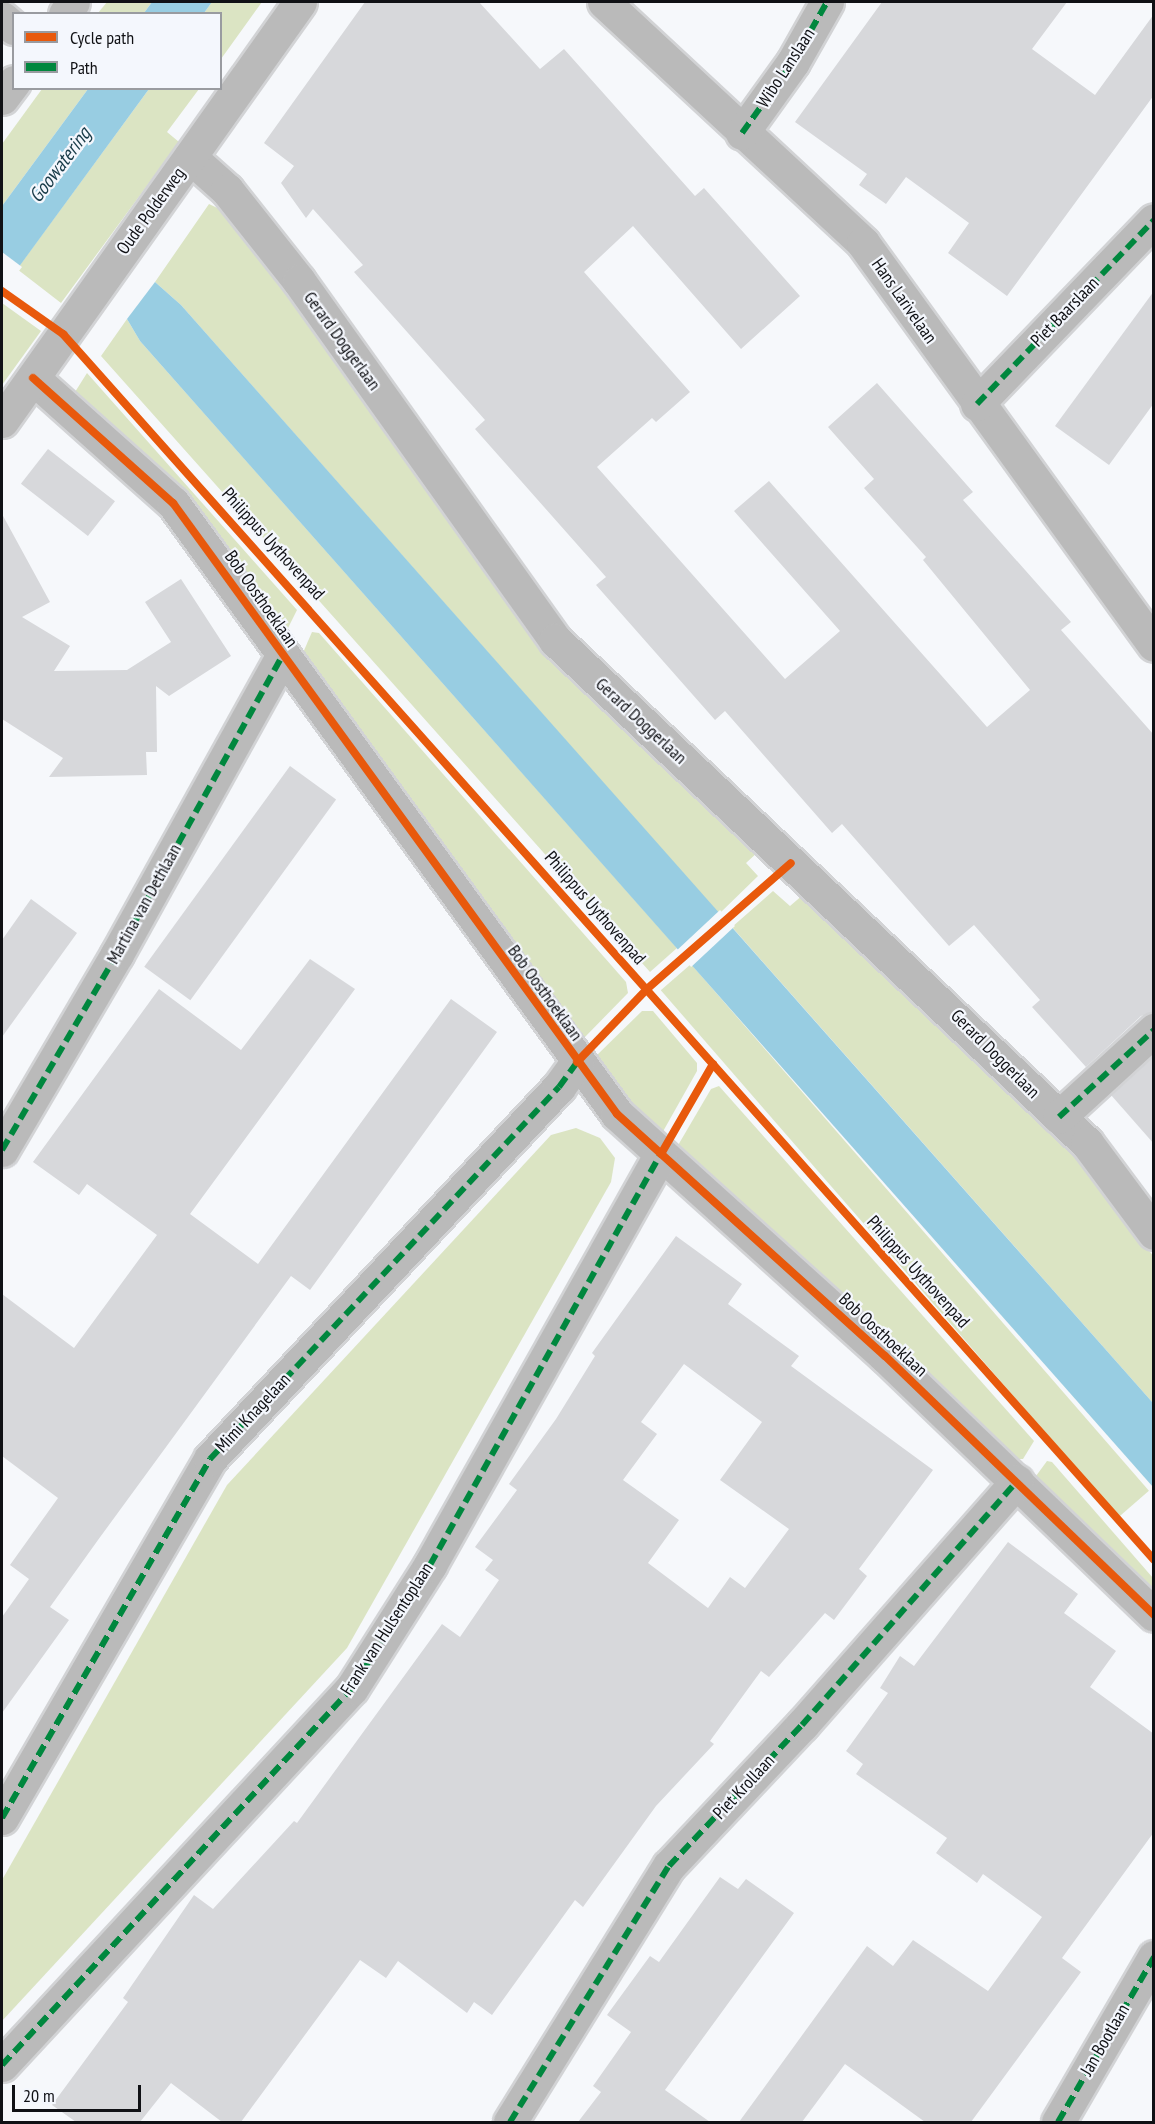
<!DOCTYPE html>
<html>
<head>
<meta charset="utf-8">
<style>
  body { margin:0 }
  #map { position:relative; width:1155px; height:2124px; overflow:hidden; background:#f6f8fb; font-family:"PT Sans Narrow",sans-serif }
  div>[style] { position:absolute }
  .green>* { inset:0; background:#dbe4c3; transform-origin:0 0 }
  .water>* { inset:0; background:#98cde2 }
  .pier>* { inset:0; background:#f6f8fb; transform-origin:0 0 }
  .building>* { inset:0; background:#d7d8db; transform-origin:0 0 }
  .roads { filter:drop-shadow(2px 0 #d2d3d5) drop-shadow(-2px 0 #d2d3d5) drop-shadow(0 2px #d2d3d5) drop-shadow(0 -2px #d2d3d5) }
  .street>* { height:33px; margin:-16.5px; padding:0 16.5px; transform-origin:16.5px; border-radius:16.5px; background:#bababa }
  .quiet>* { height:6px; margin-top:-3px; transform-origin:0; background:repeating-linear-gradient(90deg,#00873e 0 12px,transparent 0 18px) }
  .cycleway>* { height:8px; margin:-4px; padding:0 4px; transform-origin:4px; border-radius:4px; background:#e8590c }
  span { translate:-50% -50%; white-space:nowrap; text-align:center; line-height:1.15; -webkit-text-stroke:4.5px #f4f7fd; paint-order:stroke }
  .street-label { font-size:18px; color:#101115 }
  .water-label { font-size:20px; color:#183b48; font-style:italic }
  .frame { position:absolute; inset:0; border:3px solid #101115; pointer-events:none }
  .legend { position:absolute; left:12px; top:12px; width:210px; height:78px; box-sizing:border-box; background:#f4f7fd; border:2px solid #999ba0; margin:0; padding:8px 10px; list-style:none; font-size:18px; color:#101115 }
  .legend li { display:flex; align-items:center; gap:12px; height:30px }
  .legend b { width:30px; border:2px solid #999ba0 }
  .scale { position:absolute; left:12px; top:2085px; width:129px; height:27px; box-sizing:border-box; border:3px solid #101115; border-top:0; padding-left:8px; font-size:18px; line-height:21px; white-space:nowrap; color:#101115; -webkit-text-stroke:4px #f4f7fd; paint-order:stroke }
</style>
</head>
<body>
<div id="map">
  <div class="green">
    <div style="clip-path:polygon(107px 2px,152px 2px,144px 13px,98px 13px)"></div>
    <div style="clip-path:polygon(212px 2px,262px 2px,221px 59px,220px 14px,204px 13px)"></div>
    <div style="clip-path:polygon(42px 89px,88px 89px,2px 206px,2px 144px)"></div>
    <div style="clip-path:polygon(149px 89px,199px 89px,167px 132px,179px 142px,61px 303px,17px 269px)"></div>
    <div style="clip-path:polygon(209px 204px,230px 214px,549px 655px,758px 852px,746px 863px,758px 876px,719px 914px,181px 305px,155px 282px)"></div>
    <div style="clip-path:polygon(2px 303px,41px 331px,2px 385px)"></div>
    <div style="clip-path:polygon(127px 319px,140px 341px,677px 948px,650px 972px,101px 356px)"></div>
    <div style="clip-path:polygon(87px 373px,297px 610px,285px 634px,186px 495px,75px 392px)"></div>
    <div style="clip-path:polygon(312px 632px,319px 633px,626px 982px,628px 993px,584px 1038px,579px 1038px,302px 655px)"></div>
    <div style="clip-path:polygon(773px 891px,790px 906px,804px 894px,1077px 1152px,1153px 1256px,1153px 1403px,732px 927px)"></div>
    <div style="left:691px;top:964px;width:698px;height:40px;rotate:49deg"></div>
    <div style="clip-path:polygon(642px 1011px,653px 1011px,697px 1063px,697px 1071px,661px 1135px,625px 1102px,594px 1058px)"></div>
    <div style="clip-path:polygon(719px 1086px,1034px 1441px,1023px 1459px,1017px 1459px,677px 1147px,711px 1089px)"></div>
    <div style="clip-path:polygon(576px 1128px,600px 1138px,615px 1158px,611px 1182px,347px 1648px,2px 2021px,2px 1880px,227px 1485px,551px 1135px)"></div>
    <div style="clip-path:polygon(1047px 1461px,1052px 1462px,1153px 1578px,1153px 1590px,1036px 1476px)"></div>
  </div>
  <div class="water">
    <div style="clip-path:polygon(152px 2px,212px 2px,204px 13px,144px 13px)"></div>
    <div style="clip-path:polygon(88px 89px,149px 89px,2px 290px,2px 206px)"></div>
    <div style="clip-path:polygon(155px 282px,181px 305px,1153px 1403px,1153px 1487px,140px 341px,127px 319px)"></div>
  </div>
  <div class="pier">
    <div style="clip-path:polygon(2px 252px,22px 267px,2px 293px)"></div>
    <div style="left:720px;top:910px;width:22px;height:60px;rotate:47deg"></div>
  </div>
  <div class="building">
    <div style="clip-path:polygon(365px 2px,479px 2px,540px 69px,564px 49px,695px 196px,704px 188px,800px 296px,741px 349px,633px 226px,584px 272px,690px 392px,656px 422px,652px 418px,597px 467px,785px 679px,840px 631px,734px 511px,769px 481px,987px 727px,1030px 690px,923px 560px,926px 557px,864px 488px,874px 479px,828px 427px,877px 383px,973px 492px,963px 500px,1071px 622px,1061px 630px,1154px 735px,1154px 1012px,1141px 1016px,1086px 1067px,1032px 1007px,1040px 1000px,974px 925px,949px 946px,842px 824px,832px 833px,725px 711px,715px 720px,596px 585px,606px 577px,475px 429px,485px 420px,354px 272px,363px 265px,313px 209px,306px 218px,281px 183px,294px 166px,264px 143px)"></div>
    <div style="clip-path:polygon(882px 2px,1067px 2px,1032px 49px,1095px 95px,1154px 14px,1154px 95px,1007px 296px,948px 253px,969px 223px,906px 177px,886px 204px,859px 185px,867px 174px,795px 122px)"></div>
    <div style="clip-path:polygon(1154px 291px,1154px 403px,1109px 465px,1055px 426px)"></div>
    <div style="left:48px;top:449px;width:85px;height:44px;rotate:38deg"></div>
    <div style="clip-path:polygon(2px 514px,50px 602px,22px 617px,70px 646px,54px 671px,127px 670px,171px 642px,145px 602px,181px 579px,231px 656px,169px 696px,156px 686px,157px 752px,146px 752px,147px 775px,49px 777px,63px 758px,2px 719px)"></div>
    <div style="left:290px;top:766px;width:57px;height:248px;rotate:36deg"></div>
    <div style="clip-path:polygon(31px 899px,77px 933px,2px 1037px,2px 940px)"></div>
    <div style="clip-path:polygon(310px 959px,355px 989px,190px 1214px,258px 1264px,451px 999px,497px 1032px,310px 1290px,291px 1276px,98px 1540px,50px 1607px,69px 1620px,2px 1713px,2px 1617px,29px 1579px,10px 1565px,58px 1498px,2px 1456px,2px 1294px,74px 1348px,157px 1235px,87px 1184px,79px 1195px,33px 1162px,159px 989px,241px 1050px)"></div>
    <div style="clip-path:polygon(1154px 1056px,1154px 1144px,1111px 1095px)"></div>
    <div style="clip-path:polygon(evenodd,676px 1236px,742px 1284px,728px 1304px,799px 1356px,791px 1366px,933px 1470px,859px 1569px,867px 1576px,834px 1620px,825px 1613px,769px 1677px,761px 1671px,710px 1741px,714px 1744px,656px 1806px,583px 1907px,575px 1900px,492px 2015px,474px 2002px,467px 2013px,398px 1961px,386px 1978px,360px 1960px,241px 2122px,222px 2122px,171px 2083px,140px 2122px,76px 2122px,52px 2105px,128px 2002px,123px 1998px,194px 1895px,213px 1909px,294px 1821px,297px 1823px,442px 1624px,460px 1637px,499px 1580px,485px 1570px,493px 1560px,475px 1547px,517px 1490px,509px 1484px,556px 1419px,595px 1356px,592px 1353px,676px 1236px,684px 1364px,762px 1422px,720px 1480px,789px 1529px,745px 1588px,730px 1577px,708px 1608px,648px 1563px,679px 1520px,623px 1480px,657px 1434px,641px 1422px,684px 1364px)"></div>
    <div style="clip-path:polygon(1008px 1542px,1078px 1594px,1064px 1613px,1116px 1651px,1090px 1687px,1154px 1734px,1154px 1832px,1062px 1958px,1081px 1972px,971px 2122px,925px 2122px,845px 2064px,802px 2122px,739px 2122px,867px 1946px,893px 1966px,913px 1940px,988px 1991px,1042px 1917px,983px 1874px,977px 1883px,936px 1853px,947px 1838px,856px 1774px,863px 1764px,846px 1751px,888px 1693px,880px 1688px,900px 1656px,914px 1666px)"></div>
    <div style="clip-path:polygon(720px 1877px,738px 1889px,746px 1879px,794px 1913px,665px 2090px,710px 2122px,578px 2122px,601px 2092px,593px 2086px,631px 2032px,607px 2015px,650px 1956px,659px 1962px)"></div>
  </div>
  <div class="roads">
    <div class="street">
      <div style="left:604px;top:2px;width:354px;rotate:42.9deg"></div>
      <div style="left:863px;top:243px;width:496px;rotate:54.1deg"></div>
      <div style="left:65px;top:14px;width:14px;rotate:-56deg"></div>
      <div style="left:2px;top:18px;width:16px;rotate:40deg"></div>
      <div style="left:2px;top:98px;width:20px;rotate:-53deg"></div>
      <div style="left:742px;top:133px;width:87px;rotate:-54.3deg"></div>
      <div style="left:793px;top:62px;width:69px;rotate:-60.5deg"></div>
      <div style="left:190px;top:157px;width:50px;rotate:41.7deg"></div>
      <div style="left:227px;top:190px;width:116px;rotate:51.6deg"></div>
      <div style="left:299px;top:281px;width:441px;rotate:54.5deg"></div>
      <div style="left:555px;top:640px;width:732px;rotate:43.4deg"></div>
      <div style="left:1087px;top:1143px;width:112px;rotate:53.3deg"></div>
      <div style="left:33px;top:378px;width:188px;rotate:41.8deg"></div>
      <div style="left:173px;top:503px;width:755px;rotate:53.99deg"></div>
      <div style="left:617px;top:1114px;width:361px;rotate:42.1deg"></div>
      <div style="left:885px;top:1356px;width:373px;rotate:43.9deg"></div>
      <div style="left:977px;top:404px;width:255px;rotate:-46.1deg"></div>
      <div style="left:2px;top:421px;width:514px;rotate:-54.58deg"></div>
      <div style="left:1059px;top:1117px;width:129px;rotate:-42.5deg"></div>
      <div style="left:2px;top:1150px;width:227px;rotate:-59.6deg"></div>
      <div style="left:117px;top:954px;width:341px;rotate:-61deg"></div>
      <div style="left:2px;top:1818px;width:415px;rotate:-59.9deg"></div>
      <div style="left:210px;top:1459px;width:510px;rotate:-46.83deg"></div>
      <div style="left:559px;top:1087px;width:31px;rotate:-54deg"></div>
      <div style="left:2px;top:2065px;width:514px;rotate:-47.13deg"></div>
      <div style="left:352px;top:1688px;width:146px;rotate:-57.6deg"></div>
      <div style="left:430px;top:1565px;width:471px;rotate:-60.7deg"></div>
      <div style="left:510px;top:2122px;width:301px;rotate:-58.2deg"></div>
      <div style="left:669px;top:1866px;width:194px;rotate:-46.7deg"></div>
      <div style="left:802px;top:1725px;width:325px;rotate:-48.6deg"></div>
      <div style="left:1058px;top:2122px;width:191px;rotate:-59.8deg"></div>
    </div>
  </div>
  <div class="quiet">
    <div style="left:742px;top:133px;width:87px;rotate:-54.3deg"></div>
    <div style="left:793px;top:62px;width:69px;rotate:-60.5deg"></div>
    <div style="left:977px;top:404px;width:255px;rotate:-46.1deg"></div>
    <div style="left:1059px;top:1117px;width:129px;rotate:-42.5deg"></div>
    <div style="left:2px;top:1150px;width:227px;rotate:-59.6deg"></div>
    <div style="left:117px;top:954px;width:341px;rotate:-61deg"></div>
    <div style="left:2px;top:1818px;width:415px;rotate:-59.9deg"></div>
    <div style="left:210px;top:1459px;width:510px;rotate:-46.83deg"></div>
    <div style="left:559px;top:1087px;width:31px;rotate:-54deg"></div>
    <div style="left:2px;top:2065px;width:514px;rotate:-47.13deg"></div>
    <div style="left:352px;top:1688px;width:146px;rotate:-57.6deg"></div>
    <div style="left:430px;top:1565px;width:471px;rotate:-60.7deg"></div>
    <div style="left:510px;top:2122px;width:301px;rotate:-58.2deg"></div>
    <div style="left:669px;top:1866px;width:194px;rotate:-46.7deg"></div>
    <div style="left:802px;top:1725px;width:325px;rotate:-48.6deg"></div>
    <div style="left:1058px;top:2122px;width:191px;rotate:-59.8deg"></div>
  </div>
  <div class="cycleway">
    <div style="left:2px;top:291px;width:75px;rotate:35.2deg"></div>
    <div style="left:63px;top:334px;width:1641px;rotate:48.33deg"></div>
    <div style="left:33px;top:378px;width:188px;rotate:41.8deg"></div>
    <div style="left:173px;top:503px;width:755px;rotate:53.99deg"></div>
    <div style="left:617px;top:1114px;width:361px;rotate:42.1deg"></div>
    <div style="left:885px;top:1356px;width:373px;rotate:43.9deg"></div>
    <div style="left:577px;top:1062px;width:101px;rotate:-46.2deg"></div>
    <div style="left:647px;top:989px;width:191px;rotate:-41.2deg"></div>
    <div style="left:661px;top:1154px;width:104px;rotate:-60deg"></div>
  </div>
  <div class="street-label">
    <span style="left:786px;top:68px;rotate:-57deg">Wibo Lanslaan</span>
    <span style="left:151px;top:211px;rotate:-54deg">Oude Polderweg</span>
    <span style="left:904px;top:301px;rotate:55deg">Hans Larivelaan</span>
    <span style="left:1065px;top:312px;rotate:-46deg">Piet Baarslaan</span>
    <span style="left:342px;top:341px;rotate:54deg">Gerard Doggerlaan</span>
    <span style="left:273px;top:544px;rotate:48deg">Philippus Uythovenpad</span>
    <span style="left:261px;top:599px;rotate:55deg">Bob Oosthoeklaan</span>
    <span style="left:641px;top:721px;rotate:43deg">Gerard Doggerlaan</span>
    <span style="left:144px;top:904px;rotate:-61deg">Martina van Dethlaan</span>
    <span style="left:595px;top:908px;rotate:49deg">Philippus Uythovenpad</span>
    <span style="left:545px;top:993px;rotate:54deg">Bob Oosthoeklaan</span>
    <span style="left:995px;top:1054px;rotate:45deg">Gerard Doggerlaan</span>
    <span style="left:918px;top:1272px;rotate:48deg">Philippus Uythovenpad</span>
    <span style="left:883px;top:1335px;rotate:43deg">Bob Oosthoeklaan</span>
    <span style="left:253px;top:1413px;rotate:-47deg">Mimi Knagelaan</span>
    <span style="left:387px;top:1629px;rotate:-57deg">Frank van Hulsentoplaan</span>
    <span style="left:744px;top:1787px;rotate:-47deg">Piet Krollaan</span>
    <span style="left:1105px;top:2040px;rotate:-60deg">Jan Bootlaan</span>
  </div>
  <div class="water-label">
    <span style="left:60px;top:165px;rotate:-53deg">Goowatering</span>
  </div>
  <div class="frame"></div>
  <ul class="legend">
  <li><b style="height:8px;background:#e8590c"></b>Cycle path</li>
  <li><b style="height:8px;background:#00873e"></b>Path</li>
  </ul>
  <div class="scale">20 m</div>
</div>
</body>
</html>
